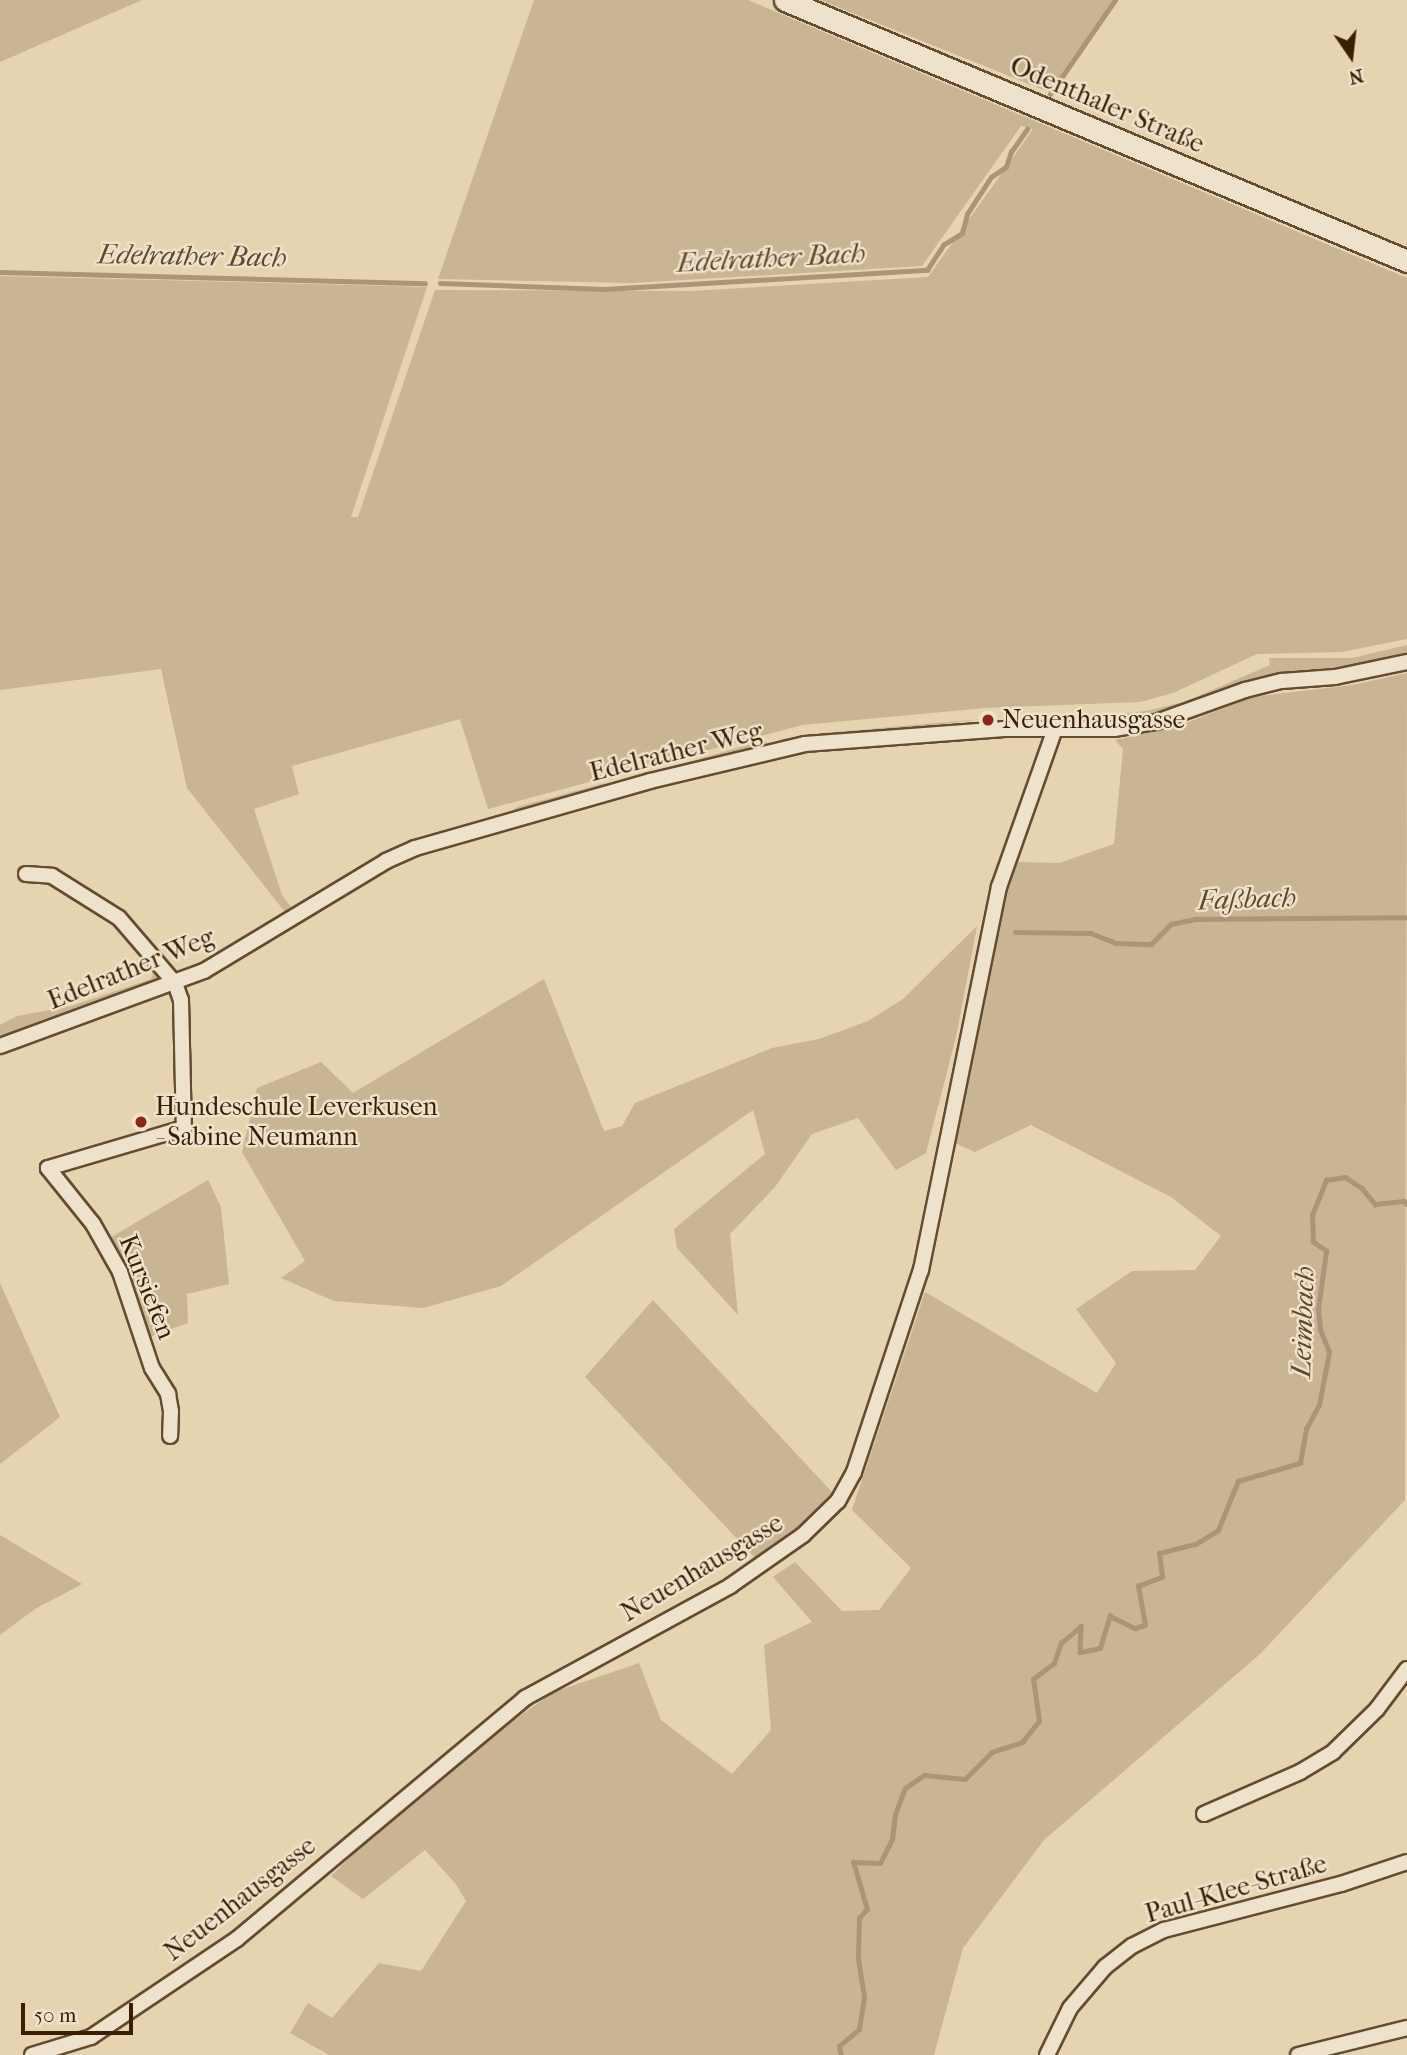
<!DOCTYPE html>
<html>
<head>
<meta charset="utf-8">
<style>
  body { margin:0 }
  #map { position:relative; width:1407px; height:2055px; overflow:hidden; background:#e6d3b0; font-family:"IM FELL French Canon",serif }
  div>[style] { position:absolute }
  .green>* { inset:0; background:#c9b493; transform-origin:0 0 }
  .stream>* { height:4.5px; margin:-2.25px; padding:0 2.25px; transform-origin:2.25px; border-radius:2.25px; background:#ac9576 }
  .roads { filter:drop-shadow(2px 0 #654b2f) drop-shadow(-2px 0 #654b2f) drop-shadow(0 2px #654b2f) drop-shadow(0 -2px #654b2f) }
  .minor>* { height:14px; margin:-7px; padding:0 7px; transform-origin:7px; border-radius:7px; background:#efe2cc }
  .secondary>* { height:21px; margin:-10.5px; padding:0 10.5px; transform-origin:10.5px; border-radius:10.5px; background:#efe2cc }
  .dots>* { width:19px; height:19px; translate:-50% -50%; box-sizing:border-box; border:4px solid #efe2cc; border-radius:50% }
  span { translate:-50% -50%; white-space:nowrap; text-align:center; line-height:1.15; -webkit-text-stroke:5px #efe2cc; paint-order:stroke }
  .street-label { font-size:26px; color:#3a1e04 }
  .poi-label { font-size:26px; color:#3a1e04 }
  .left { translate:0 -50%; text-align:left }
  .water-label { font-size:28px; color:#62482c; font-style:italic }
  .north { position:absolute; left:1316px; top:21px; width:70px; height:70px; -webkit-text-stroke:5px #efe2cc; paint-order:stroke; rotate:166deg; font-size:19px; font-weight:700; line-height:28px; text-align:center; color:#3a1e04 }
  .north::after { content:''; display:block; margin:auto; width:24px; height:32px; background:#3a1e04; clip-path:polygon(50% 0,100% 100%,50% 72%,0 100%) }
  .scale { position:absolute; left:21px; top:2003px; width:112px; height:32px; box-sizing:border-box; border:4px solid #3a1e04; border-top:0; padding-left:9px; font-size:21px; line-height:24px; white-space:nowrap; color:#3a1e04; -webkit-text-stroke:5px #efe2cc; paint-order:stroke }
</style>
</head>
<body>
<div id="map">
  <div class="green">
    <div style="clip-path:polygon(0 0,142px 0,0 62px)"></div>
    <div style="clip-path:polygon(534px 0,748px 0,1407px 278px,1407px 639px,1342px 652px,1257px 654px,1173px 693px,1140px 702px,985px 708px,802px 725px,488px 809px,460px 719px,292px 766px,299px 794px,254px 809px,282px 895px,291px 907px,285px 912px,187px 788px,161px 669px,0 690px,0 276px,427px 287px,351px 517px,358px 517px,435px 290px,692px 291px,928px 277px,1033px 129px,1021px 126px,922px 266px,632px 283px,438px 279px)"></div>
    <div style="clip-path:polygon(820px 0,1118px 0,1054px 94px)"></div>
    <div style="clip-path:polygon(1407px 645px,1407px 655px,1347px 668px,1250px 681px,1167px 711px,1109px 718px,1109px 715px,1146px 711px,1184px 702px,1270px 665px,1269px 658px,1352px 658px)"></div>
    <div style="clip-path:polygon(1407px 673px,1405px 1500px,1260px 1654px,1044px 1840px,963px 1948px,934px 2055px,329px 2055px,290px 2033px,308px 2003px,332px 2018px,379px 1963px,421px 1971px,466px 1901px,455px 1883px,425px 1850px,363px 1899px,331px 1876px,398px 1810px,505px 1726px,554px 1692px,639px 1663px,661px 1720px,732px 1774px,771px 1730px,764px 1645px,812px 1622px,773px 1577px,795px 1562px,842px 1611px,879px 1610px,911px 1568px,852px 1510px,925px 1292px,1097px 1393px,1116px 1363px,1076px 1309px,1132px 1271px,1195px 1270px,1221px 1236px,1171px 1197px,1031px 1125px,975px 1152px,950px 1141px,998px 934px,1004px 892px,1015px 862px,1059px 863px,1114px 844px,1123px 749px,1115px 740px,1181px 725px,1252px 697px,1352px 685px)"></div>
    <div style="clip-path:polygon(982px 719px,782px 744px,781px 739px,824px 733px)"></div>
    <div style="left:765px;top:740px;width:7px;height:156px;rotate:74deg"></div>
    <div style="clip-path:polygon(605px 783px,607px 790px,504px 817px,517px 807px)"></div>
    <div style="clip-path:polygon(977px 926px,956px 1037px,926px 1153px,896px 1170px,858px 1118px,812px 1134px,775px 1187px,730px 1234px,738px 1315px,677px 1248px,674px 1229px,765px 1154px,753px 1110px,501px 1286px,423px 1308px,334px 1301px,281px 1278px,305px 1261px,242px 1152px,257px 1088px,321px 1062px,353px 1093px,544px 979px,604px 1131px,622px 1126px,635px 1103px,772px 1048px,819px 1039px,868px 1021px,903px 999px)"></div>
    <div style="clip-path:polygon(153px 964px,159px 974px,157px 983px,0 1038px,0 1025px,17px 1016px,71px 1006px,151px 979px,153px 974px,149px 966px)"></div>
    <div style="clip-path:polygon(208px 1180px,221px 1207px,229px 1284px,187px 1294px,188px 1323px,149px 1337px,108px 1239px)"></div>
    <div style="clip-path:polygon(0 1283px,60px 1417px,0 1464px)"></div>
    <div style="clip-path:polygon(653px 1300px,832px 1492px,817px 1514px,758px 1561px,585px 1377px)"></div>
    <div style="clip-path:polygon(0 1535px,82px 1584px,35px 1609px,0 1635px)"></div>
  </div>
  <div class="stream">
    <div style="left:1050px;top:94px;width:114px;rotate:-55.3deg"></div>
    <div style="left:0;top:272px;width:425px;rotate:1.5deg"></div>
    <div style="left:440px;top:283px;width:165px;rotate:2.1deg"></div>
    <div style="left:605px;top:289px;width:323px;rotate:-3.4deg"></div>
    <div style="left:927px;top:270px;width:30px;rotate:-57deg"></div>
    <div style="left:943px;top:245px;width:22px;rotate:-32deg"></div>
    <div style="left:962px;top:233px;width:20px;rotate:-75deg"></div>
    <div style="left:967px;top:214px;width:44px;rotate:-57deg"></div>
    <div style="left:991px;top:177px;width:18px;rotate:-34deg"></div>
    <div style="left:1006px;top:167px;width:16px;rotate:-72deg"></div>
    <div style="left:1011px;top:152px;width:28px;rotate:-55deg"></div>
    <div style="left:1015px;top:932px;width:76px;rotate:0.8deg"></div>
    <div style="left:1091px;top:933px;width:27px;rotate:22deg"></div>
    <div style="left:1116px;top:943px;width:35px;rotate:2deg"></div>
    <div style="left:1151px;top:944px;width:28px;rotate:-45deg"></div>
    <div style="left:1171px;top:924px;width:25px;rotate:-12deg"></div>
    <div style="left:1195px;top:919px;width:212px;rotate:-0.5deg"></div>
    <div style="left:841px;top:2055px;width:9px;rotate:-103deg"></div>
    <div style="left:839px;top:2046px;width:26px;rotate:-40deg"></div>
    <div style="left:859px;top:2029px;width:32px;rotate:-81deg"></div>
    <div style="left:864px;top:1997px;width:39px;rotate:-99deg"></div>
    <div style="left:858px;top:1958px;width:40px;rotate:-88.6deg"></div>
    <div style="left:859px;top:1918px;width:12px;rotate:-48deg"></div>
    <div style="left:867px;top:1909px;width:49px;rotate:-106.6deg"></div>
    <div style="left:853px;top:1862px;width:27px;rotate:2deg"></div>
    <div style="left:880px;top:1863px;width:27px;rotate:-63deg"></div>
    <div style="left:892px;top:1839px;width:25px;rotate:-83deg"></div>
    <div style="left:895px;top:1814px;width:28px;rotate:-69deg"></div>
    <div style="left:905px;top:1788px;width:23px;rotate:-34deg"></div>
    <div style="left:924px;top:1775px;width:41px;rotate:5.6deg"></div>
    <div style="left:965px;top:1779px;width:38px;rotate:-45deg"></div>
    <div style="left:992px;top:1752px;width:32px;rotate:-18deg"></div>
    <div style="left:1022px;top:1742px;width:27px;rotate:-51deg"></div>
    <div style="left:1039px;top:1721px;width:42px;rotate:-98.1deg"></div>
    <div style="left:1033px;top:1679px;width:26px;rotate:-37deg"></div>
    <div style="left:1054px;top:1663px;width:21px;rotate:-71deg"></div>
    <div style="left:1061px;top:1643px;width:26px;rotate:-40deg"></div>
    <div style="left:1081px;top:1626px;width:26px;rotate:92deg"></div>
    <div style="left:1080px;top:1652px;width:20px;rotate:-11deg"></div>
    <div style="left:1100px;top:1648px;width:34px;rotate:-73deg"></div>
    <div style="left:1110px;top:1616px;width:28px;rotate:26deg"></div>
    <div style="left:1135px;top:1628px;width:10px;rotate:-17deg"></div>
    <div style="left:1145px;top:1625px;width:40px;rotate:-100deg"></div>
    <div style="left:1138px;top:1586px;width:26px;rotate:-21deg"></div>
    <div style="left:1162px;top:1577px;width:24px;rotate:-97deg"></div>
    <div style="left:1159px;top:1553px;width:38px;rotate:-14deg"></div>
    <div style="left:1196px;top:1544px;width:26px;rotate:-32deg"></div>
    <div style="left:1218px;top:1530px;width:53px;rotate:-67.8deg"></div>
    <div style="left:1238px;top:1481px;width:65px;rotate:-16.2deg"></div>
    <div style="left:1300px;top:1463px;width:35px;rotate:-80deg"></div>
    <div style="left:1306px;top:1429px;width:27px;rotate:-62deg"></div>
    <div style="left:1319px;top:1405px;width:54px;rotate:-79.3deg"></div>
    <div style="left:1329px;top:1352px;width:24px;rotate:-112deg"></div>
    <div style="left:1320px;top:1330px;width:21px;rotate:-95deg"></div>
    <div style="left:1318px;top:1309px;width:59px;rotate:-82.1deg"></div>
    <div style="left:1326px;top:1251px;width:16px;rotate:-145deg"></div>
    <div style="left:1313px;top:1242px;width:27px;rotate:-92deg"></div>
    <div style="left:1312px;top:1215px;width:38px;rotate:-68deg"></div>
    <div style="left:1326px;top:1180px;width:19px;rotate:-9deg"></div>
    <div style="left:1345px;top:1177px;width:20px;rotate:33deg"></div>
    <div style="left:1362px;top:1188px;width:21px;rotate:51deg"></div>
    <div style="left:1375px;top:1204px;width:29px;rotate:-6deg"></div>
    <div style="left:1404px;top:1201px;width:4px;rotate:45deg"></div>
  </div>
  <div class="roads">
    <div class="minor">
      <div style="left:26px;top:874px;width:26px;rotate:4deg"></div>
      <div style="left:52px;top:876px;width:79px;rotate:32.1deg"></div>
      <div style="left:119px;top:918px;width:86px;rotate:49.3deg"></div>
      <div style="left:175px;top:983px;width:18px;rotate:71deg"></div>
      <div style="left:181px;top:1000px;width:128px;rotate:88.7deg"></div>
      <div style="left:184px;top:1128px;width:142px;rotate:163.6deg"></div>
      <div style="left:48px;top:1168px;width:72px;rotate:51.2deg"></div>
      <div style="left:93px;top:1224px;width:55px;rotate:60.6deg"></div>
      <div style="left:120px;top:1272px;width:101px;rotate:71.6deg"></div>
      <div style="left:152px;top:1368px;width:31px;rotate:58deg"></div>
      <div style="left:168px;top:1394px;width:17px;rotate:80deg"></div>
      <div style="left:171px;top:1411px;width:25px;rotate:92deg"></div>
      <div style="left:0;top:1046px;width:217px;rotate:-20.2deg"></div>
      <div style="left:204px;top:971px;width:213px;rotate:-31.1deg"></div>
      <div style="left:386px;top:861px;width:32px;rotate:-24deg"></div>
      <div style="left:415px;top:848px;width:244px;rotate:-15.9deg"></div>
      <div style="left:650px;top:781px;width:159px;rotate:-13.4deg"></div>
      <div style="left:805px;top:744px;width:200px;rotate:-4.3deg"></div>
      <div style="left:1004px;top:729px;width:110px"></div>
      <div style="left:1114px;top:729px;width:43px;rotate:-9.5deg"></div>
      <div style="left:1156px;top:722px;width:95px;rotate:-19.8deg"></div>
      <div style="left:1245px;top:690px;width:38px;rotate:-14deg"></div>
      <div style="left:1282px;top:681px;width:53px;rotate:-4.3deg"></div>
      <div style="left:1335px;top:677px;width:74px;rotate:-11.8deg"></div>
      <div style="left:1204px;top:1814px;width:105px;rotate:-23.6deg"></div>
      <div style="left:1300px;top:1772px;width:39px;rotate:-31deg"></div>
      <div style="left:1333px;top:1752px;width:62px;rotate:-44.3deg"></div>
      <div style="left:1377px;top:1709px;width:50px;rotate:-53.1deg"></div>
      <div style="left:32px;top:2055px;width:62px;rotate:-17deg"></div>
      <div style="left:91px;top:2037px;width:176px;rotate:-33.9deg"></div>
      <div style="left:237px;top:1939px;width:376px;rotate:-39.9deg"></div>
      <div style="left:525px;top:1698px;width:234px;rotate:-28.6deg"></div>
      <div style="left:730px;top:1586px;width:89px;rotate:-34.9deg"></div>
      <div style="left:803px;top:1535px;width:49px;rotate:-44.2deg"></div>
      <div style="left:838px;top:1501px;width:33px;rotate:-61deg"></div>
      <div style="left:854px;top:1472px;width:213px;rotate:-71.7deg"></div>
      <div style="left:921px;top:1270px;width:391px;rotate:-78.5deg"></div>
      <div style="left:999px;top:887px;width:168px;rotate:-70.5deg"></div>
      <div style="left:1047px;top:2055px;width:52px;rotate:-63.9deg"></div>
      <div style="left:1070px;top:2008px;width:54px;rotate:-49.5deg"></div>
      <div style="left:1105px;top:1967px;width:34px;rotate:-38deg"></div>
      <div style="left:1132px;top:1946px;width:36px;rotate:-27deg"></div>
      <div style="left:1164px;top:1930px;width:183px;rotate:-14.6deg"></div>
      <div style="left:1341px;top:1884px;width:70px;rotate:-18.4deg"></div>
      <div style="left:1298px;top:2055px;width:112px;rotate:-13.9deg"></div>
    </div>
    <div class="secondary">
      <div style="left:785px;top:0;width:675px;rotate:22.76deg"></div>
    </div>
  </div>
  <div class="dots">
    <div style="left:988px;top:720px;background:#8f2418"></div>
    <div style="left:141px;top:1122px;background:#8f2418"></div>
  </div>
  <div class="street-label">
    <span style="left:1107px;top:105px;rotate:23deg">Odenthaler Straße</span>
    <span style="left:676px;top:752px;rotate:-14deg">Edelrather Weg</span>
    <span style="left:131px;top:969px;rotate:-22deg">Edelrather Weg</span>
    <span style="left:147px;top:1287px;rotate:68deg">Kursiefen</span>
    <span style="left:702px;top:1568px;rotate:-31deg">Neuenhausgasse</span>
    <span style="left:1236px;top:1889px;rotate:-16deg">Paul-Klee-Straße</span>
    <span style="left:240px;top:1899px;rotate:-38deg">Neuenhausgasse</span>
  </div>
  <div class="poi-label">
    <span class="left" style="left:1002px;top:720px">Neuenhausgasse</span>
    <span class="left" style="left:155px;top:1122px">Hundeschule Leverkusen<br>- Sabine Neumann</span>
  </div>
  <div class="water-label">
    <span style="left:192px;top:256px;rotate:1deg">Edelrather Bach</span>
    <span style="left:771px;top:258px;rotate:-3deg">Edelrather Bach</span>
    <span style="left:1247px;top:899px;rotate:-2deg">Faßbach</span>
    <span style="left:1303px;top:1322px;rotate:-88deg">Leimbach</span>
  </div>
  <div class="north">N</div>
  <div class="scale">50 m</div>
</div>
</body>
</html>
